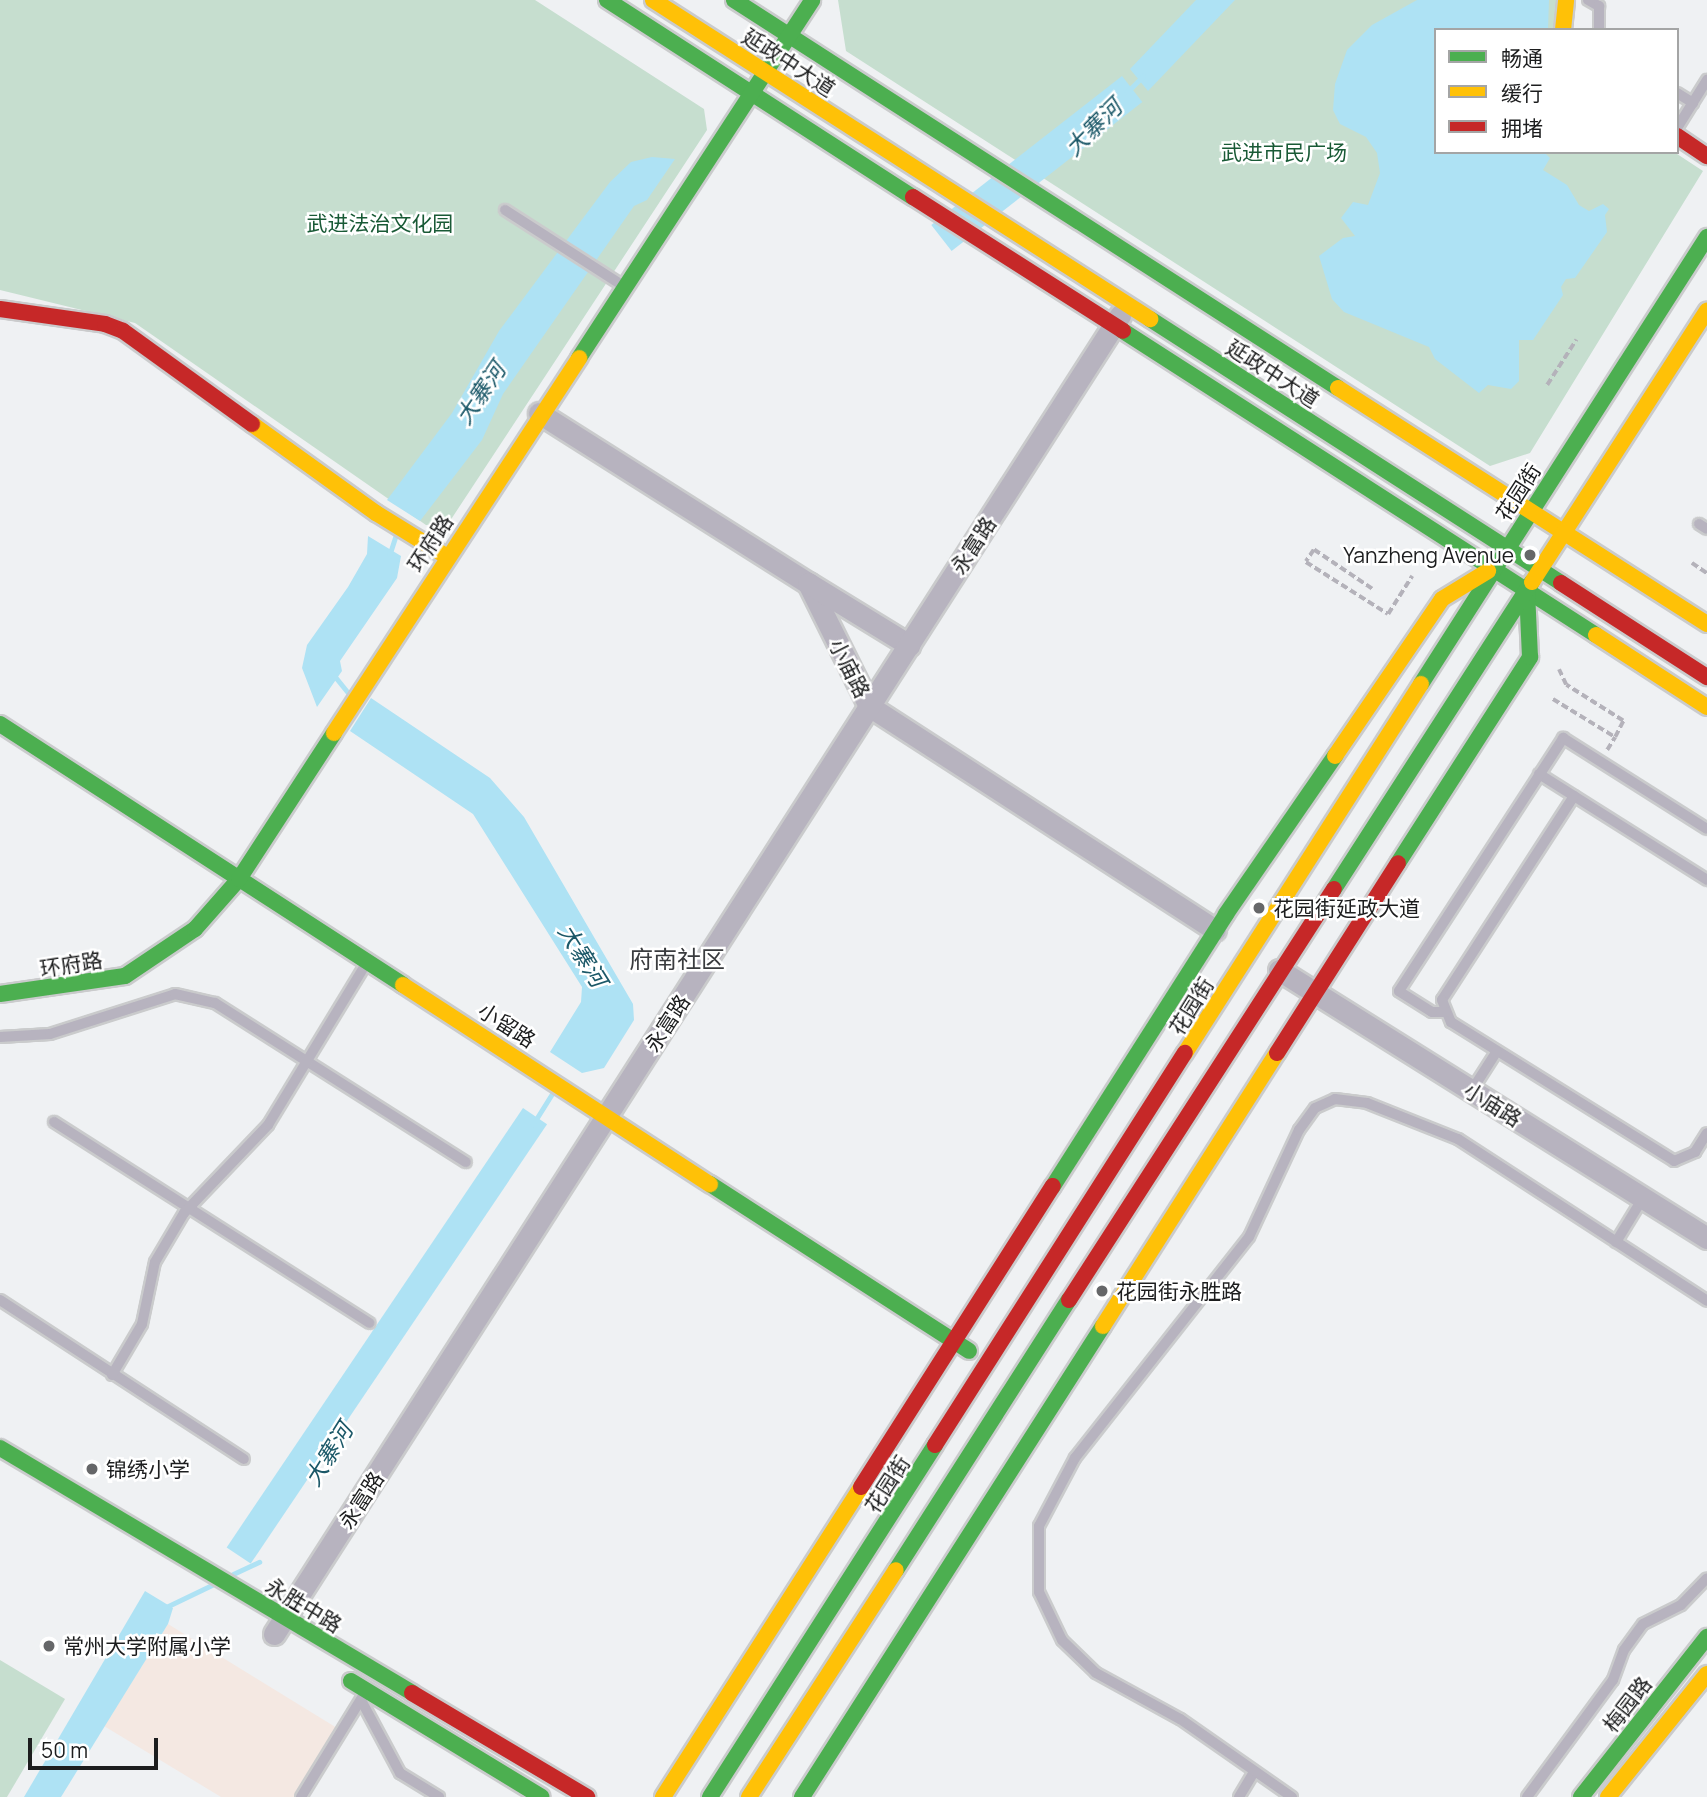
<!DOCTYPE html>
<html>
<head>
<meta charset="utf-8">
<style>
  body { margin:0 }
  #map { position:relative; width:1707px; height:1797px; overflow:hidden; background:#eff1f3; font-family:Manrope,"Noto Sans SC",sans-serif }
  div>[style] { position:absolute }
  .industrial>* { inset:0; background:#f4e8e2 }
  .green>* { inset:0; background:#c6decf }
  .water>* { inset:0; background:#aee2f4; transform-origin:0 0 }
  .stream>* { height:5px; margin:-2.5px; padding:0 2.5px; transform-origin:2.5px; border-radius:2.5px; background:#aee2f4 }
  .path>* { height:3.5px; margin-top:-1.75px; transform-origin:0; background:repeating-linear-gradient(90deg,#b4b2ba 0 7px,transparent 0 10.5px) }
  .roads { filter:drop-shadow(2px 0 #cacbcc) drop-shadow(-2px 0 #cacbcc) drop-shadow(0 2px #cacbcc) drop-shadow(0 -2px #cacbcc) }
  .lane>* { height:10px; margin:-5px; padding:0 5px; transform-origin:5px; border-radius:5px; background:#b7b3bf }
  .street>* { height:21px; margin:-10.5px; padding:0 10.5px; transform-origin:10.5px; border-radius:10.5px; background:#b7b3bf }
  .fast>* { height:16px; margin:-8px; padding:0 8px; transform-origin:8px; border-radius:8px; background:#4caf50 }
  .slow>* { height:16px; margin:-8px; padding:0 8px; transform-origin:8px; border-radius:8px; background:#ffc107 }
  .jam>* { height:16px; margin:-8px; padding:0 8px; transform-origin:8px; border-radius:8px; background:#c62828 }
  .dots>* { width:19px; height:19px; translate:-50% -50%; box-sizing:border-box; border:4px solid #fff; border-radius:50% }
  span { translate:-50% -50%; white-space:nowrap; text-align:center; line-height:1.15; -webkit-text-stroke:5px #fff; paint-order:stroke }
  .street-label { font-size:21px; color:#1c1d1e }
  .park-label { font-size:21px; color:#195a36 }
  .poi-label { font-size:21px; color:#1c1d1e }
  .right { translate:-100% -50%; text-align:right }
  .left { translate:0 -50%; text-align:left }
  .water-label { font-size:23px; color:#1b5868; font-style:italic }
  .quarter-label { font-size:24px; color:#393b3e }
  .legend { position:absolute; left:1434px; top:28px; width:245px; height:126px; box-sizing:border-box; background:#fff; border:2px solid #a4a5a5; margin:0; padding:9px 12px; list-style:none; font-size:21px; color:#1c1d1e }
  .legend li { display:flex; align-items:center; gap:14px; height:35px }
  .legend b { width:35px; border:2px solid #a4a5a5 }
  .scale { position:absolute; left:28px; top:1738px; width:130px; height:32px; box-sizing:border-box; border:4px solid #1c1d1e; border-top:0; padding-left:9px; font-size:21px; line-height:24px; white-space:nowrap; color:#1c1d1e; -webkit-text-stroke:5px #fff; paint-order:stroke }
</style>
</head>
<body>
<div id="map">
  <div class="industrial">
    <div style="clip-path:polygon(168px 1624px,337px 1728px,295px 1797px,221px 1797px,104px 1726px)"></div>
  </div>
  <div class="green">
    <div style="clip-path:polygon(0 0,535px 0,704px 109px,707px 130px,448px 524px,426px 525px,135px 323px,0 290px)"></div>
    <div style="clip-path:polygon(838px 0,1560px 0,1560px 30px,1436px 30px,1436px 152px,1674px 152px,1703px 171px,1530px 453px,1490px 466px,846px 51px)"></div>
    <div style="clip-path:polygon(0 1660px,65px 1699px,7px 1797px,0 1797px)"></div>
  </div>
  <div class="water">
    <div style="clip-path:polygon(1196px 0,1235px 0,1148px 91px,1130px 69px)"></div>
    <div style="clip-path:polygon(1417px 0,1549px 0,1548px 30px,1436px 30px,1436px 152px,1544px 152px,1550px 158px,1543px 170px,1567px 185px,1579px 205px,1589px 211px,1603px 204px,1609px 209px,1605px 215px,1607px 232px,1575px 278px,1566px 279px,1561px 287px,1563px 295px,1533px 340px,1519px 340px,1519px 381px,1511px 389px,1488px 385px,1479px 393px,1435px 359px,1429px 347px,1344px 312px,1332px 299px,1319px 256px,1343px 238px,1355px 236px,1341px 218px,1353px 202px,1368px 205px,1380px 173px,1377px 153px,1366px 137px,1340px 124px,1333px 110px,1335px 84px,1347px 50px,1372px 25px)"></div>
    <div style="left:1122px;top:76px;width:33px;height:242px;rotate:52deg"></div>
    <div style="clip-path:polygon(652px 157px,675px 159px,647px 200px,634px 206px,503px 394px,482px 440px,420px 521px,387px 500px,452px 413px,499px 331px,610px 182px,631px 162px)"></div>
    <div style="clip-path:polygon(368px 536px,401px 556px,397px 578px,340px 661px,342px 671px,317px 707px,302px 668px,307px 645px,348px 587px,367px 554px)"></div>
    <div style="clip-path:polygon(371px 698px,490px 778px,524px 817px,633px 1004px,634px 1020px,604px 1068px,582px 1073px,550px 1052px,581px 1002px,582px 987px,473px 814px,350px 731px)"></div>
    <div style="left:523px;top:1108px;width:29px;height:530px;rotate:34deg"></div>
    <div style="clip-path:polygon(145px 1591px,173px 1608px,168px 1624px,61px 1797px,24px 1797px)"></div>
  </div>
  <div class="stream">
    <div style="left:1127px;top:92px;width:23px;rotate:-45deg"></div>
    <div style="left:389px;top:556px;width:22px;rotate:-72deg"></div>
    <div style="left:332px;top:673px;width:26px;rotate:51deg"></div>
    <div style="left:533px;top:1124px;width:36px;rotate:-58deg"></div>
    <div style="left:233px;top:1574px;width:29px;rotate:-25deg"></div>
    <div style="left:164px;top:1608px;width:53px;rotate:-25.6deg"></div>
  </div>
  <div class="path">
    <div style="left:1547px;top:385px;width:54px;rotate:-57.2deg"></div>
    <div style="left:1692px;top:563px;width:18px;rotate:34deg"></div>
    <div style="left:1372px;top:589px;width:70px;rotate:-146.1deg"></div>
    <div style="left:1314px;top:550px;width:14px;rotate:124deg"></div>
    <div style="left:1306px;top:562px;width:97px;rotate:32.4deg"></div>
    <div style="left:1388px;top:614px;width:45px;rotate:-57.7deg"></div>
    <div style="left:1553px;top:699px;width:73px;rotate:31.5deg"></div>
    <div style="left:1615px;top:737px;width:18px;rotate:-63deg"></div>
    <div style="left:1623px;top:721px;width:67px;rotate:-147.7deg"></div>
    <div style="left:1566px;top:685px;width:17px;rotate:-115deg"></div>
    <div style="left:1607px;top:750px;width:15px;rotate:-58deg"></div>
  </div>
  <div class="roads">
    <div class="lane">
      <div style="left:1588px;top:0;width:13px;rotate:29deg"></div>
      <div style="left:1599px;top:6px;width:24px;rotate:90deg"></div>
      <div style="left:1677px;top:93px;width:19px;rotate:32deg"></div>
      <div style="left:1677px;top:128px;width:57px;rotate:-58deg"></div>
      <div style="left:505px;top:210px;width:139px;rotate:32.7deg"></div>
      <div style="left:1699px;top:524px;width:9px;rotate:32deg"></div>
      <div style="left:1539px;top:774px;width:199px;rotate:32.2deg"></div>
      <div style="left:1574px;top:796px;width:243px;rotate:122.9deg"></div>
      <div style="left:1442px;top:1000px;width:24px;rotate:68deg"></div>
      <div style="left:1451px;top:1022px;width:263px;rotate:31.9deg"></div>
      <div style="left:1674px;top:1161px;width:23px;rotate:-23deg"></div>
      <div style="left:1695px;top:1152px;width:22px;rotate:-58deg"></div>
      <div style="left:1446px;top:1012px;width:14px;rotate:180deg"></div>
      <div style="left:1432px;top:1012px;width:39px;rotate:-148deg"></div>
      <div style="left:1399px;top:991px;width:302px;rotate:-57deg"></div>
      <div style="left:1563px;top:738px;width:170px;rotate:32.3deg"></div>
      <div style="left:0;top:1037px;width:50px;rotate:-3.4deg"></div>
      <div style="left:50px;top:1034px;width:131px;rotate:-17.7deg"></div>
      <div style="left:175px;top:994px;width:41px;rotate:12.7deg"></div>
      <div style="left:215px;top:1003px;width:297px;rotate:32.4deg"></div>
      <div style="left:1472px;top:1090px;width:46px;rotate:-57.3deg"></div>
      <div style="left:54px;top:1122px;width:374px;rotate:32.5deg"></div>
      <div style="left:1616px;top:1242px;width:52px;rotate:-58.5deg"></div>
      <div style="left:0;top:1300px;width:291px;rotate:33.1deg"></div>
      <div style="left:112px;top:1375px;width:59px;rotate:-59.5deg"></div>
      <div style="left:142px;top:1324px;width:63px;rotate:-78.2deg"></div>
      <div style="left:155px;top:1262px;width:57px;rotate:-59.4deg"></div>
      <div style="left:184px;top:1213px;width:122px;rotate:-46.3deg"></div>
      <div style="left:268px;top:1125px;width:191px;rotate:-58.7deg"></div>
      <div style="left:361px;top:1700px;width:83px;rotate:61.9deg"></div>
      <div style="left:400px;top:1773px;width:46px;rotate:31.6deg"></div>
      <div style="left:301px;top:1797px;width:119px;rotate:-58.5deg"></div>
      <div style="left:1239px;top:1797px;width:29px;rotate:-59deg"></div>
      <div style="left:1292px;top:1797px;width:136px;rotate:-145.1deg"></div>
      <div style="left:1180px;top:1719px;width:96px;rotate:-151.3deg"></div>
      <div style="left:1096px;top:1673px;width:47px;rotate:-135.9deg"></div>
      <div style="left:1062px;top:1640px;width:53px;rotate:-115.6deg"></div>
      <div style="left:1039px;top:1592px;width:66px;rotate:-90deg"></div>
      <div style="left:1039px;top:1526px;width:77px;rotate:-62.1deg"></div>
      <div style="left:1075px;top:1458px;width:281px;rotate:-51.8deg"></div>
      <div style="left:1249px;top:1237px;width:118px;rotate:-65deg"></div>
      <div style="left:1299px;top:1130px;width:27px;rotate:-54deg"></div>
      <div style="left:1315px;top:1108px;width:22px;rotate:-24deg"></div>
      <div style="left:1335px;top:1099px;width:32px;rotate:7deg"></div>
      <div style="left:1367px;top:1103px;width:98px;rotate:21.6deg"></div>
      <div style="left:1458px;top:1139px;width:297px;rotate:33deg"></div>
      <div style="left:1527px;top:1797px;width:145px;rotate:-53.7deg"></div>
      <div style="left:1613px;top:1680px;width:32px;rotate:-70deg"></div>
      <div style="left:1624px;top:1650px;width:32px;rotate:-54deg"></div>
      <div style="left:1643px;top:1624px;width:42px;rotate:-26.6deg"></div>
      <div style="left:1681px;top:1605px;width:37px;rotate:-46deg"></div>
    </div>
    <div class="street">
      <div style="left:539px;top:413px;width:318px;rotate:32.3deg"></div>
      <div style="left:808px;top:583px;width:137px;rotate:63.6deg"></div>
      <div style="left:869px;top:706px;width:412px;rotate:32.9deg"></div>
      <div style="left:808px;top:583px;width:119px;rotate:31.5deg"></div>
      <div style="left:1279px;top:970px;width:505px;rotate:32.05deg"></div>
      <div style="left:274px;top:1634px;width:1567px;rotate:-57.32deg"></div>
    </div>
    <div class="fast">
      <div style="left:607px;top:0;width:364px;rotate:32.8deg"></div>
      <div style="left:734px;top:0;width:718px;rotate:32.72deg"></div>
      <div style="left:1150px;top:319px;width:488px;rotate:32.7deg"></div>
      <div style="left:1123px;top:331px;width:562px;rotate:32.73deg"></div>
      <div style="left:579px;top:358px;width:427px;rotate:-56.9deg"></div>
      <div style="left:1421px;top:684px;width:531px;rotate:-57.39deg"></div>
      <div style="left:0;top:724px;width:480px;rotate:32.9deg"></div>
      <div style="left:1398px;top:863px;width:245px;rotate:-57.3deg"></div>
      <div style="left:1530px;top:657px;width:67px;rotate:-92.6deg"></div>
      <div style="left:1334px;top:889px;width:365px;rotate:-57.2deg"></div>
      <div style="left:0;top:994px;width:126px;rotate:-8.2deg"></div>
      <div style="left:125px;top:976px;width:84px;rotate:-33.9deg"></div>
      <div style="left:195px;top:929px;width:67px;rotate:-48.7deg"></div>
      <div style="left:239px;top:879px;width:174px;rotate:-56.9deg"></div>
      <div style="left:710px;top:1184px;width:308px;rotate:32.8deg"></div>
      <div style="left:1053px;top:1186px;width:322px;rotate:-57.5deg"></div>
      <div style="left:1226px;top:914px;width:192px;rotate:-55.4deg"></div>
      <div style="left:0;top:1448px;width:479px;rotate:30.7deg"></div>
      <div style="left:896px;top:1570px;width:321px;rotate:-57.4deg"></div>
      <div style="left:351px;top:1681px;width:223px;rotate:31.3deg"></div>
      <div style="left:710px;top:1797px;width:418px;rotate:-57.4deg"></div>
      <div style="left:802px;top:1797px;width:559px;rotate:-57.42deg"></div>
      <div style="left:1581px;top:1797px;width:204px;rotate:-51.8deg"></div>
    </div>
    <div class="slow">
      <div style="left:653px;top:0;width:591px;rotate:32.69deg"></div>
      <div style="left:1563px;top:30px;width:30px;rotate:-84deg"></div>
      <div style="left:1338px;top:388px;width:438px;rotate:32.6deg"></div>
      <div style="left:252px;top:424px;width:153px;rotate:35.7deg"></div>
      <div style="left:376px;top:513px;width:82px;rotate:31.6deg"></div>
      <div style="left:1532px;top:582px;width:323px;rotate:-57.2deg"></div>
      <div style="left:1596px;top:635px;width:132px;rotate:33deg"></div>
      <div style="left:334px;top:733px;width:448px;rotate:-56.8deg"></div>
      <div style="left:1335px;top:756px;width:190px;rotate:-55.7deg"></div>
      <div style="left:1442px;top:599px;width:54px;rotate:-31.3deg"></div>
      <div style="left:403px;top:985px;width:366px;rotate:33deg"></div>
      <div style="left:1185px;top:1053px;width:438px;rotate:-57.4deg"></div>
      <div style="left:1103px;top:1326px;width:324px;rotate:-57.5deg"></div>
      <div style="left:663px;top:1797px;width:368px;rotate:-57.4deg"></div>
      <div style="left:749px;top:1797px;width:270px;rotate:-57.1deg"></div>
      <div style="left:1608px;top:1797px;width:158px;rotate:-51.2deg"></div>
    </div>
    <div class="jam">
      <div style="left:1677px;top:136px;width:36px;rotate:34deg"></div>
      <div style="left:913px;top:197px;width:249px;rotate:32.5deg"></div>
      <div style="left:0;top:309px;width:106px;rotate:8.1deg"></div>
      <div style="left:105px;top:324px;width:19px;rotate:21deg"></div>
      <div style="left:123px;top:331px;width:159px;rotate:35.8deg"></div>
      <div style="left:1561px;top:583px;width:174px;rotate:32.8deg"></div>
      <div style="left:1277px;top:1053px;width:225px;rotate:-57.5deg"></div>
      <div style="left:1069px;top:1300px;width:489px;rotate:-57.2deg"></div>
      <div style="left:935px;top:1445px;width:465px;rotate:-57.5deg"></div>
      <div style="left:861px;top:1487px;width:357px;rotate:-57.5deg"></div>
      <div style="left:412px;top:1693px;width:204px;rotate:30.7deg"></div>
    </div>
  </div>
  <div class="dots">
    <div style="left:1530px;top:555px;background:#666769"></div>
    <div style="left:1259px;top:908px;background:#666769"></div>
    <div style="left:1102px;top:1291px;background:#666769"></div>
    <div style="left:92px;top:1469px;background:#666769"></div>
    <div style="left:49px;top:1646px;background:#666769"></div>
  </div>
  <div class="street-label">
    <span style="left:789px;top:62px;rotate:33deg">延政中大道</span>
    <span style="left:1273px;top:373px;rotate:33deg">延政中大道</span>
    <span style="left:1518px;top:492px;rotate:-57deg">花园街</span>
    <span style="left:430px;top:543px;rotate:-57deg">环府路</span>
    <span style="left:973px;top:545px;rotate:-57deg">永富路</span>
    <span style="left:850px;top:668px;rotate:63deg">小庙路</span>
    <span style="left:71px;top:964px;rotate:-9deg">环府路</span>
    <span style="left:1191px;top:1006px;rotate:-58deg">花园街</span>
    <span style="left:667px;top:1023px;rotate:-57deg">永富路</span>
    <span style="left:507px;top:1025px;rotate:33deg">小留路</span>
    <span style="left:1493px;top:1104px;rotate:32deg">小庙路</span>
    <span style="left:887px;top:1484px;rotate:-57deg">花园街</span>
    <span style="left:361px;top:1500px;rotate:-57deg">永富路</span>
    <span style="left:304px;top:1605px;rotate:31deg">永胜中路</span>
    <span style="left:1627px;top:1704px;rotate:-52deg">梅园路</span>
  </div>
  <div class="park-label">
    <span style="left:1284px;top:152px">武进市民广场</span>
    <span style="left:380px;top:223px">武进法治文化园</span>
  </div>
  <div class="poi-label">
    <span class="right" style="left:1514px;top:555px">Yanzheng Avenue</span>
    <span class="left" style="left:1273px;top:908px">花园街延政大道</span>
    <span class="left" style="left:1116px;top:1291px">花园街永胜路</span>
    <span class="left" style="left:106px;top:1469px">锦绣小学</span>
    <span class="left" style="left:63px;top:1646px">常州大学附属小学</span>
  </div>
  <div class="water-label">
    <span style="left:1093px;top:127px;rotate:-45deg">大寨河</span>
    <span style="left:480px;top:393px;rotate:-56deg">大寨河</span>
    <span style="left:583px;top:955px;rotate:58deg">大寨河</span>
    <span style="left:328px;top:1454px;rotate:-58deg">大寨河</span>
  </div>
  <div class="quarter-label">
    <span style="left:677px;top:959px">府南社区</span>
  </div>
  <ul class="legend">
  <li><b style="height:9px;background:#4caf50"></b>畅通</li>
  <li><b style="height:9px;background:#ffc107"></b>缓行</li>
  <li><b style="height:9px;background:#c62828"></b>拥堵</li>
  </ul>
  <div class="scale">50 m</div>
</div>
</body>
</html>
